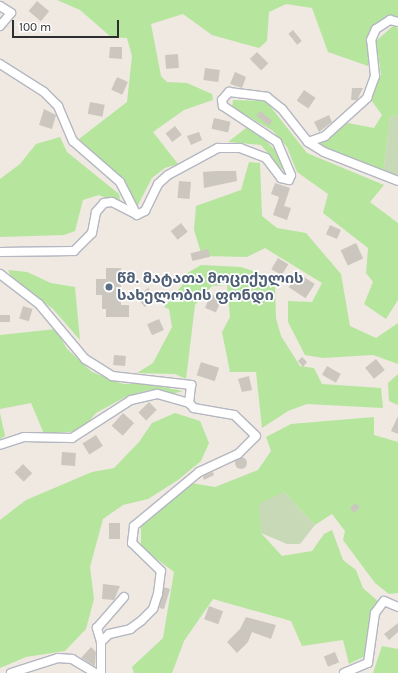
<!DOCTYPE html>
<html>
<head>
<meta charset="utf-8">
<style>
  body { margin:0 }
  #map { position:relative; width:398px; height:673px; overflow:hidden; background:#efe9e1; font-family:Karla,"Noto Sans Georgian",sans-serif }
  div>[style] { position:absolute }
  .green>* { inset:0; background:#b6e59e }
  .cemetery>* { inset:0; background:#c8d9b8 }
  .building>* { inset:0; background:#cbc7bf; transform-origin:0 0 }
  .round { border-radius:50% }
  .roads { filter:drop-shadow(1px 0 #b4b7c1) drop-shadow(-1px 0 #b4b7c1) drop-shadow(0 1px #b4b7c1) drop-shadow(0 -1px #b4b7c1) }
  .minor>* { height:8px; margin:-4px; padding:0 4px; transform-origin:4px; border-radius:4px; background:#fff }
  .dots>* { width:11px; height:11px; translate:-50% -50%; box-sizing:border-box; border:2px solid #fff; border-radius:50% }
  span { translate:-50% -50%; white-space:nowrap; text-align:center; line-height:1.15; -webkit-text-stroke:3.5px #fff; paint-order:stroke }
  .service-label { font-size:15px; color:#4e5e75; font-weight:700 }
  .left { translate:0 -50%; text-align:left }
  .scale { position:absolute; left:12px; top:20px; width:107px; height:18px; box-sizing:border-box; border:2px solid #2e2e2e; border-top:0; padding-left:5px; font-size:12px; line-height:14px; white-space:nowrap; color:#2e2e2e; -webkit-text-stroke:3px #fff; paint-order:stroke }
</style>
</head>
<body>
<div id="map">
  <div class="green">
    <div style="clip-path:polygon(57px 0,398px 0,398px 20px,385px 18px,370px 30px,368px 66px,328px 52px,312px 8px,286px 4px,269px 12px,267px 41px,259px 48px,212px 35px,183px 14px,151px 24px,161px 76px,167px 82px,187px 83px,212px 94px,213px 100px,184px 110px,153px 132px,178px 164px,165px 168px,152px 178px,137px 207px,126px 182px,79px 139px,127px 102px,132px 56px,127px 38px,111px 37px,80px 10px)"></div>
    <div style="clip-path:polygon(393px 26px,398px 28px,398px 115px,390px 117px,383px 175px,316px 146px,348px 123px,374px 128px,382px 115px,371px 100px,381px 74px,376px 41px)"></div>
    <div style="clip-path:polygon(233px 100px,266px 101px,307px 153px,384px 185px,370px 202px,398px 223px,398px 300px,386px 319px,364px 304px,373px 282px,366px 273px,368px 248px,323px 213px,328px 194px,297px 172px,287px 147px,273px 131px,232px 107px)"></div>
    <div style="clip-path:polygon(250px 125px,277px 152px,283px 171px,261px 145px,228px 142px)"></div>
    <div style="clip-path:polygon(60px 137px,67px 152px,119px 194px,121px 205px,99px 195px,83px 200px,75px 231px,64px 235px,0 237px,0 179px,20px 164px,36px 144px)"></div>
    <div style="clip-path:polygon(249px 162px,260px 163px,262px 216px,277px 228px,306px 233px,341px 274px,350px 326px,376px 338px,398px 323px,398px 364px,373px 355px,323px 358px,305px 355px,288px 322px,288px 301px,312px 302px,322px 283px,265px 248px,247px 257px,202px 256px,194px 230px,196px 206px,241px 190px)"></div>
    <div style="clip-path:polygon(201px 265px,241px 267px,263px 274px,275px 284px,276px 318px,281px 336px,300px 366px,314px 368px,322px 384px,381px 388px,383px 408px,307px 404px,288px 411px,262px 428px,256px 372px,230px 372px,222px 332px,230px 317px,227px 285px,212px 286px,195px 305px,186px 379px,175px 374px,137px 373px,153px 363px,172px 327px,169px 309px,164px 307px,183px 284px,184px 275px)"></div>
    <div style="clip-path:polygon(8px 270px,27px 272px,51px 283px,75px 287px,80px 340px,53px 309px,13px 280px)"></div>
    <div style="clip-path:polygon(56px 329px,67px 349px,92px 372px,123px 384px,141px 383px,183px 391px,172px 394px,150px 390px,127px 396px,96px 413px,80px 431px,44px 434px,31px 403px,0 409px,0 335px)"></div>
    <div style="clip-path:polygon(398px 374px,398px 405px,389px 401px,388px 383px)"></div>
    <div style="clip-path:polygon(0 413px,5px 436px,0 439px)"></div>
    <div style="clip-path:polygon(175px 413px,200px 421px,209px 443px,201px 461px,178px 480px,148px 499px,123px 505px,103px 519px,90px 567px,94px 599px,86px 629px,65px 651px,26px 657px,0 668px,0 520px,26px 500px,92px 472px,114px 468px,139px 442px,152px 423px)"></div>
    <div style="clip-path:polygon(374px 417px,374px 435px,398px 442px,398px 593px,389px 594px,375px 583px,343px 540px,345px 531px,332px 514px,315px 525px,284px 492px,261px 533px,282px 556px,312px 551px,324px 534px,332px 530px,343px 560px,356px 570px,363px 588px,379px 602px,370px 613px,365px 656px,349px 664px,343px 640px,302px 646px,291px 621px,213px 599px,184px 641px,172px 673px,134px 673px,132px 667px,163px 638px,174px 572px,141px 547px,141px 527px,191px 483px,215px 487px,258px 470px,271px 451px,266px 437px,291px 424px)"></div>
    <div style="clip-path:polygon(382px 646px,398px 649px,398px 673px,373px 673px)"></div>
  </div>
  <div class="cemetery">
    <div style="clip-path:polygon(398px 115px,398px 180px,383px 175px,390px 117px)"></div>
    <div style="clip-path:polygon(284px 492px,315px 525px,300px 544px,287px 544px,261px 533px,259px 504px)"></div>
  </div>
  <div class="building">
    <div style="left:37px;top:1px;width:16px;height:13px;rotate:40deg"></div>
    <div style="left:293px;top:30px;width:14px;height:6px;rotate:51deg"></div>
    <div style="clip-path:polygon(110px 47px,122px 47px,122px 59px,109px 58px)"></div>
    <div style="left:257px;top:52px;width:16px;height:10px;rotate:45deg"></div>
    <div style="left:178px;top:54px;width:14px;height:13px;rotate:86deg"></div>
    <div style="left:205px;top:68px;width:15px;height:12px;rotate:8deg"></div>
    <div style="clip-path:polygon(235px 72px,246px 77px,242px 88px,230px 84px)"></div>
    <div style="left:117px;top:77px;width:12px;height:14px;rotate:24deg"></div>
    <div style="clip-path:polygon(352px 88px,363px 88px,357px 100px,351px 100px)"></div>
    <div style="left:304px;top:90px;width:14px;height:13px;rotate:34deg"></div>
    <div style="left:90px;top:102px;width:15px;height:12px;rotate:11deg"></div>
    <div style="clip-path:polygon(44px 109px,56px 115px,52px 129px,39px 125px)"></div>
    <div style="left:260px;top:111px;width:16px;height:6px;rotate:38deg"></div>
    <div style="clip-path:polygon(329px 115px,332px 122px,319px 132px,314px 122px)"></div>
    <div style="left:214px;top:118px;width:17px;height:11px;rotate:13deg"></div>
    <div style="left:175px;top:126px;width:11px;height:12px;rotate:52deg"></div>
    <div style="clip-path:polygon(199px 132px,202px 140px,191px 145px,187px 136px)"></div>
    <div style="clip-path:polygon(217px 171px,236px 171px,237px 181px,204px 188px,203px 172px)"></div>
    <div style="left:179px;top:181px;width:12px;height:17px;rotate:5deg"></div>
    <div style="clip-path:polygon(275px 183px,290px 188px,284px 206px,291px 208px,287px 220px,273px 215px,279px 197px,271px 194px)"></div>
    <div style="left:181px;top:223px;width:11px;height:13px;rotate:52deg"></div>
    <div style="left:330px;top:225px;width:12px;height:10px;rotate:24deg"></div>
    <div style="left:356px;top:243px;width:17px;height:17px;rotate:65deg"></div>
    <div style="left:208px;top:249px;width:8px;height:18px;rotate:76deg"></div>
    <div style="left:278px;top:258px;width:12px;height:13px;rotate:31deg"></div>
    <div style="clip-path:polygon(106px 268px,121px 268px,121px 305px,129px 305px,129px 317px,106px 317px,106px 309px,102px 309px,102px 295px,96px 295px,96px 279px,106px 279px)"></div>
    <div style="left:298px;top:273px;width:20px;height:17px;rotate:33deg"></div>
    <div style="left:148px;top:288px;width:12px;height:15px;rotate:48deg"></div>
    <div style="left:211px;top:294px;width:12px;height:15px;rotate:24deg"></div>
    <div style="left:23px;top:306px;width:10px;height:13px;rotate:17deg"></div>
    <div style="left:0;top:315px;width:10px;height:7px"></div>
    <div style="left:159px;top:319px;width:12px;height:13px;rotate:66deg"></div>
    <div style="left:114px;top:355px;width:12px;height:10px;rotate:5deg"></div>
    <div style="clip-path:polygon(302px 357px,307px 362px,303px 367px,298px 361px)"></div>
    <div style="left:376px;top:359px;width:14px;height:14px;rotate:51deg"></div>
    <div style="left:201px;top:362px;width:19px;height:14px;rotate:18deg"></div>
    <div style="left:327px;top:366px;width:16px;height:10px;rotate:30deg"></div>
    <div style="clip-path:polygon(249px 376px,252px 390px,242px 392px,238px 379px)"></div>
    <div style="left:149px;top:402px;width:11px;height:15px;rotate:45deg"></div>
    <div style="left:123px;top:413px;width:15px;height:17px;rotate:42deg"></div>
    <div style="clip-path:polygon(398px 416px,398px 434px,391px 431px)"></div>
    <div style="left:96px;top:435px;width:13px;height:16px;rotate:58deg"></div>
    <div style="left:62px;top:452px;width:14px;height:13px;rotate:4deg"></div>
    <div class="round" style="left:235px;top:457px;width:12px;height:12px"></div>
    <div style="left:23px;top:464px;width:13px;height:12px;rotate:45deg"></div>
    <div style="clip-path:polygon(213px 472px,214px 475px,204px 480px,203px 476px)"></div>
    <div style="clip-path:polygon(355px 503px,360px 507px,354px 513px,350px 509px)"></div>
    <div style="left:109px;top:523px;width:11px;height:16px"></div>
    <div style="clip-path:polygon(103px 584px,120px 586px,114px 600px,102px 599px)"></div>
    <div style="clip-path:polygon(164px 587px,170px 589px,164px 609px,159px 608px)"></div>
    <div style="left:209px;top:606px;width:15px;height:14px;rotate:20deg"></div>
    <div style="clip-path:polygon(246px 617px,276px 625px,271px 639px,252px 632px,248px 642px,237px 653px,227px 642px,240px 629px)"></div>
    <div style="clip-path:polygon(398px 623px,398px 632px,389px 640px,384px 634px)"></div>
    <div style="clip-path:polygon(91px 647px,96px 652px,95px 666px,81px 658px)"></div>
    <div style="left:335px;top:652px;width:11px;height:12px;rotate:68deg"></div>
  </div>
  <div class="roads">
    <div class="minor">
      <div style="left:0;top:6px;width:13px;rotate:32deg"></div>
      <div style="left:11px;top:13px;width:17px;rotate:130deg"></div>
      <div style="left:0;top:64px;width:52px;rotate:32.5deg"></div>
      <div style="left:44px;top:92px;width:20px;rotate:45deg"></div>
      <div style="left:58px;top:106px;width:38px;rotate:67deg"></div>
      <div style="left:73px;top:141px;width:62px;rotate:41.1deg"></div>
      <div style="left:120px;top:182px;width:37px;rotate:63deg"></div>
      <div style="left:308px;top:142px;width:18px;rotate:-19deg"></div>
      <div style="left:325px;top:136px;width:57px;rotate:-42.1deg"></div>
      <div style="left:367px;top:98px;width:23px;rotate:-70deg"></div>
      <div style="left:375px;top:76px;width:36px;rotate:-96deg"></div>
      <div style="left:371px;top:40px;width:12px;rotate:-66deg"></div>
      <div style="left:376px;top:29px;width:17px;rotate:-33deg"></div>
      <div style="left:390px;top:20px;width:8px;rotate:14deg"></div>
      <div style="left:0;top:252px;width:74px;rotate:-0.8deg"></div>
      <div style="left:74px;top:251px;width:25px;rotate:-45deg"></div>
      <div style="left:92px;top:233px;width:21px;rotate:-79deg"></div>
      <div style="left:96px;top:212px;width:12px;rotate:-48deg"></div>
      <div style="left:104px;top:203px;width:8px;rotate:-7deg"></div>
      <div style="left:112px;top:202px;width:28px;rotate:27deg"></div>
      <div style="left:137px;top:215px;width:9px;rotate:-27deg"></div>
      <div style="left:145px;top:211px;width:30px;rotate:-64deg"></div>
      <div style="left:158px;top:184px;width:13px;rotate:-42deg"></div>
      <div style="left:168px;top:175px;width:57px;rotate:-28.4deg"></div>
      <div style="left:218px;top:148px;width:22px"></div>
      <div style="left:240px;top:148px;width:28px;rotate:21deg"></div>
      <div style="left:266px;top:158px;width:25px;rotate:53deg"></div>
      <div style="left:281px;top:178px;width:8px;rotate:14deg"></div>
      <div style="left:289px;top:180px;width:5px;rotate:-68deg"></div>
      <div style="left:291px;top:175px;width:36px;rotate:-113deg"></div>
      <div style="left:277px;top:142px;width:65px;rotate:-146.3deg"></div>
      <div style="left:223px;top:106px;width:6px;rotate:-99deg"></div>
      <div style="left:222px;top:100px;width:11px;rotate:-49deg"></div>
      <div style="left:229px;top:92px;width:38px;rotate:7deg"></div>
      <div style="left:267px;top:97px;width:19px;rotate:39deg"></div>
      <div style="left:282px;top:109px;width:42px;rotate:51.8deg"></div>
      <div style="left:308px;top:142px;width:19px;rotate:32deg"></div>
      <div style="left:324px;top:152px;width:79px;rotate:21.4deg"></div>
      <div style="left:0;top:274px;width:49px;rotate:37.6deg"></div>
      <div style="left:39px;top:304px;width:72px;rotate:50.1deg"></div>
      <div style="left:85px;top:359px;width:32px;rotate:32deg"></div>
      <div style="left:112px;top:376px;width:80px;rotate:6.5deg"></div>
      <div style="left:191px;top:385px;width:18px;rotate:96deg"></div>
      <div style="left:189px;top:403px;width:33px;rotate:-164deg"></div>
      <div style="left:157px;top:394px;width:27px;rotate:167deg"></div>
      <div style="left:131px;top:400px;width:70px;rotate:147.2deg"></div>
      <div style="left:72px;top:438px;width:48px;rotate:-178.8deg"></div>
      <div style="left:24px;top:437px;width:25px;rotate:162deg"></div>
      <div style="left:101px;top:642px;width:15px;rotate:-106deg"></div>
      <div style="left:97px;top:628px;width:41px;rotate:-48.9deg"></div>
      <div style="left:11px;top:673px;width:49px;rotate:-17.7deg"></div>
      <div style="left:58px;top:658px;width:14px;rotate:4deg"></div>
      <div style="left:72px;top:659px;width:27px;rotate:31deg"></div>
      <div style="left:101px;top:673px;width:31px;rotate:-90deg"></div>
      <div style="left:101px;top:642px;width:11px;rotate:-45deg"></div>
      <div style="left:109px;top:634px;width:22px;rotate:-13deg"></div>
      <div style="left:130px;top:629px;width:14px;rotate:-36deg"></div>
      <div style="left:141px;top:621px;width:17px;rotate:-45deg"></div>
      <div style="left:153px;top:609px;width:16px;rotate:-72deg"></div>
      <div style="left:158px;top:594px;width:23px;rotate:-83deg"></div>
      <div style="left:161px;top:571px;width:40px;rotate:-136deg"></div>
      <div style="left:132px;top:543px;width:17px;rotate:-83deg"></div>
      <div style="left:134px;top:526px;width:85px;rotate:-39.7deg"></div>
      <div style="left:199px;top:472px;width:43px;rotate:-24.8deg"></div>
      <div style="left:238px;top:454px;width:25px;rotate:-45deg"></div>
      <div style="left:256px;top:436px;width:30px;rotate:-136deg"></div>
      <div style="left:234px;top:415px;width:41px;rotate:-170.1deg"></div>
      <div style="left:194px;top:408px;width:7px;rotate:-135deg"></div>
      <div style="left:344px;top:673px;width:26px;rotate:-23deg"></div>
      <div style="left:368px;top:663px;width:50px;rotate:-82deg"></div>
      <div style="left:375px;top:613px;width:15px;rotate:-53deg"></div>
      <div style="left:384px;top:601px;width:15px;rotate:23deg"></div>
    </div>
  </div>
  <div class="dots">
    <div style="left:109px;top:287px;background:#5c6f8a"></div>
  </div>
  <div class="service-label">
    <span class="left" style="left:117px;top:287px">წმ. მატათა მოციქულის<br>სახელობის ფონდი</span>
  </div>
  <div class="scale">100 m</div>
</div>
</body>
</html>
